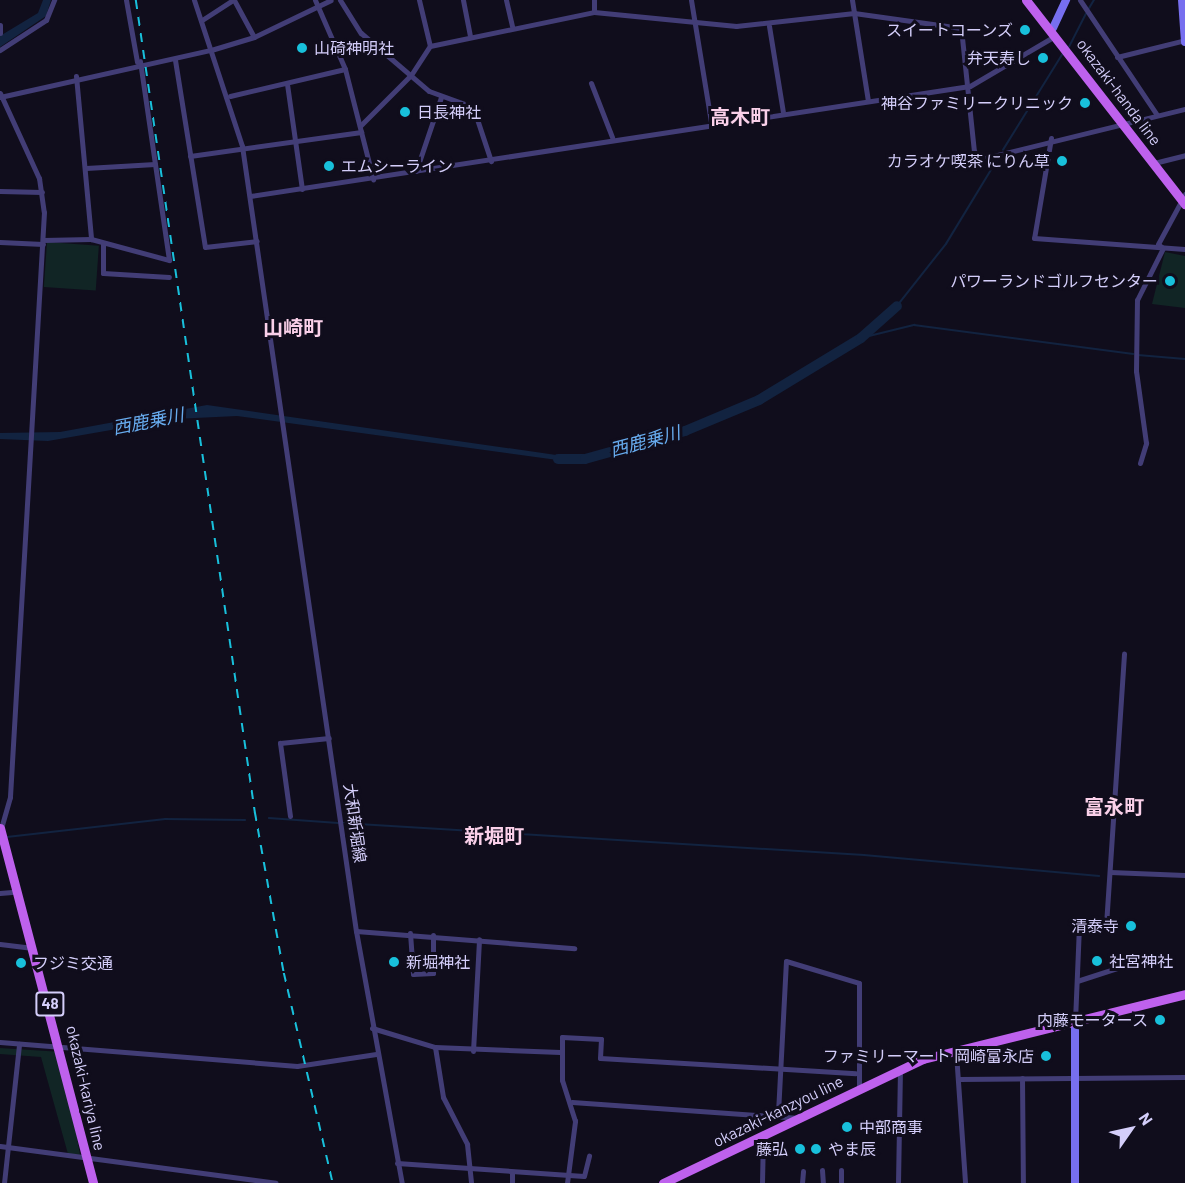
<!DOCTYPE html>
<html>
<head>
<meta charset="utf-8">
<style>
  body { margin:0 }
  #map { position:relative; width:1185px; height:1183px; overflow:hidden; background:#100d1c; font-family:Barlow,"Noto Sans JP",sans-serif }
  div>[style] { position:absolute }
  .green>* { inset:0; background:#112525; transform-origin:0 0 }
  .water>* { inset:0; background:#122340 }
  .stream>* { height:1.5px; margin:-0.75px; padding:0 0.75px; transform-origin:0.75px; border-radius:0.75px; background:#122340 }
  .river>* { height:10px; margin:-5px; padding:0 5px; transform-origin:5px; border-radius:5px; background:#122340 }
  .street>* { height:5px; margin:-2.5px; padding:0 2.5px; transform-origin:2.5px; border-radius:2.5px; background:#423d76 }
  .secondary>* { height:8px; margin:-4px; padding:0 4px; transform-origin:4px; border-radius:4px; background:#776fef }
  .primary>* { height:9px; margin:-4.5px; padding:0 4.5px; transform-origin:4.5px; border-radius:4.5px; background:#be61ed }
  .rail>* { height:1.5px; margin-top:-0.75px; transform-origin:0; background:repeating-linear-gradient(90deg,#18c0db 0 9px,transparent 0 17px) }
  .dots>* { width:16px; height:16px; translate:-50% -50%; box-sizing:border-box; border:3px solid #100d1c; border-radius:50% }
  span { translate:-50% -50%; white-space:nowrap; text-align:center; line-height:1.15; -webkit-text-stroke:6px #100d1c; paint-order:stroke }
  .shield-label span { padding:2px 4px; background:#100d1c; border:2px solid; border-radius:4px; -webkit-text-stroke-width:0 }
  .shield-label { font-size:15px; color:#d4cefa; font-weight:700 }
  .poi-label { font-size:16px; color:#d4cefa }
  .right { translate:-100% -50%; text-align:right }
  .left { translate:0 -50%; text-align:left }
  .street-label { font-size:16px; color:#d4cefa }
  .water-label { font-size:18px; color:#67abee; font-style:italic }
  .quarter-label { font-size:20px; color:#fad0e9; font-weight:700 }
  .north { position:absolute; left:1101px; top:1099px; width:60px; height:60px; -webkit-text-stroke:4px #100d1c; paint-order:stroke; rotate:56deg; font-size:16px; font-weight:700; line-height:24px; text-align:center; color:#d4cefa }
  .north::after { content:''; display:block; margin:auto; width:21px; height:27px; background:#d4cefa; clip-path:polygon(50% 0,100% 100%,50% 72%,0 100%) }
</style>
</head>
<body>
<div id="map">
  <div class="green">
    <div style="left:47px;top:242px;width:52px;height:45px;rotate:4deg"></div>
    <div style="clip-path:polygon(1165px 252px,1185px 256px,1185px 308px,1152px 304px)"></div>
    <div style="clip-path:polygon(0 1048px,62px 1052px,80px 1155px,68px 1154px,41px 1057px,0 1054px)"></div>
  </div>
  <div class="water">
    <div style="clip-path:polygon(43px 0,51px 0,46px 16px,0 47px,0 36px,38px 13px)"></div>
    <div style="clip-path:polygon(207px 405px,570px 457px,572px 462px,237px 416px,174px 419px,48px 441px,0 439px,0 433px,60px 432px)"></div>
  </div>
  <div class="stream">
    <div style="left:1088px;top:10px;width:12px;rotate:-59deg"></div>
    <div style="left:1069px;top:47px;width:37px;rotate:-63deg"></div>
    <div style="left:1003px;top:150px;width:112px;rotate:-58.2deg"></div>
    <div style="left:897px;top:306px;width:79px;rotate:-51.7deg"></div>
    <div style="left:946px;top:244px;width:102px;rotate:-58.7deg"></div>
    <div style="left:861px;top:338px;width:55px;rotate:-13.8deg"></div>
    <div style="left:914px;top:325px;width:221px;rotate:7.5deg"></div>
    <div style="left:1138px;top:355px;width:47px;rotate:4.9deg"></div>
    <div style="left:269px;top:818px;width:69px;rotate:4.1deg"></div>
    <div style="left:342px;top:823px;width:523px;rotate:3.51deg"></div>
    <div style="left:864px;top:855px;width:236px;rotate:5.1deg"></div>
    <div style="left:7px;top:837px;width:159px;rotate:-6.5deg"></div>
    <div style="left:165px;top:819px;width:80px;rotate:0.7deg"></div>
  </div>
  <div class="river">
    <div style="left:558px;top:459px;width:27px"></div>
    <div style="left:585px;top:459px;width:104px;rotate:-15.6deg"></div>
    <div style="left:685px;top:431px;width:80px;rotate:-22.7deg"></div>
    <div style="left:759px;top:400px;width:119px;rotate:-31.3deg"></div>
    <div style="left:861px;top:338px;width:48px;rotate:-41.6deg"></div>
  </div>
  <div class="street">
    <div style="left:126px;top:0;width:63px;rotate:79.9deg"></div>
    <div style="left:194px;top:0;width:154px;rotate:71.8deg"></div>
    <div style="left:242px;top:146px;width:793px;rotate:81.74deg"></div>
    <div style="left:356px;top:931px;width:256px;rotate:79.7deg"></div>
    <div style="left:234px;top:0;width:42px;rotate:61.6deg"></div>
    <div style="left:315px;top:0;width:75px;rotate:66.5deg"></div>
    <div style="left:345px;top:69px;width:114px;rotate:75.7deg"></div>
    <div style="left:340px;top:0;width:39px;rotate:58deg"></div>
    <div style="left:361px;top:33px;width:89px;rotate:40.5deg"></div>
    <div style="left:429px;top:91px;width:47px;rotate:20deg"></div>
    <div style="left:473px;top:107px;width:57px;rotate:71.6deg"></div>
    <div style="left:419px;top:0;width:47px;rotate:76.6deg"></div>
    <div style="left:463px;top:0;width:37px;rotate:79deg"></div>
    <div style="left:506px;top:0;width:28px;rotate:77deg"></div>
    <div style="left:594px;top:0;width:12px;rotate:90deg"></div>
    <div style="left:691px;top:0;width:124px;rotate:80.7deg"></div>
    <div style="left:852px;top:0;width:102px;rotate:81deg"></div>
    <div style="left:1080px;top:0;width:138px;rotate:56.2deg"></div>
    <div style="left:202px;top:20px;width:37px;rotate:-33deg"></div>
    <div style="left:0;top:25px;width:8px;rotate:90deg"></div>
    <div style="left:769px;top:26px;width:87px;rotate:80.8deg"></div>
    <div style="left:0;top:50px;width:55px;rotate:-33.1deg"></div>
    <div style="left:46px;top:20px;width:22px;rotate:-68deg"></div>
    <div style="left:1117px;top:57px;width:70px;rotate:-14deg"></div>
    <div style="left:175px;top:60px;width:189px;rotate:80.9deg"></div>
    <div style="left:205px;top:247px;width:52px;rotate:-6.6deg"></div>
    <div style="left:76px;top:76px;width:164px;rotate:84.7deg"></div>
    <div style="left:591px;top:83px;width:58px;rotate:68.7deg"></div>
    <div style="left:287px;top:84px;width:106px;rotate:81.9deg"></div>
    <div style="left:0;top:93px;width:94px;rotate:65.4deg"></div>
    <div style="left:39px;top:178px;width:34px;rotate:82deg"></div>
    <div style="left:44px;top:212px;width:586px;rotate:93.33deg"></div>
    <div style="left:10px;top:797px;width:33px;rotate:106deg"></div>
    <div style="left:230px;top:96px;width:118px;rotate:-13.2deg"></div>
    <div style="left:0;top:97px;width:216px;rotate:-12.6deg"></div>
    <div style="left:211px;top:50px;width:45px;rotate:-16.8deg"></div>
    <div style="left:254px;top:37px;width:85px;rotate:-25.7deg"></div>
    <div style="left:360px;top:126px;width:72px;rotate:-45deg"></div>
    <div style="left:411px;top:75px;width:35px;rotate:-57deg"></div>
    <div style="left:430px;top:46px;width:167px;rotate:-11.7deg"></div>
    <div style="left:594px;top:12px;width:143px;rotate:5.6deg"></div>
    <div style="left:736px;top:26px;width:119px;rotate:-6.3deg"></div>
    <div style="left:854px;top:13px;width:108px;rotate:8deg"></div>
    <div style="left:961px;top:28px;width:124px;rotate:84deg"></div>
    <div style="left:974px;top:151px;width:11px;rotate:49deg"></div>
    <div style="left:981px;top:159px;width:210px;rotate:-13.8deg"></div>
    <div style="left:1051px;top:138px;width:101px;rotate:99.6deg"></div>
    <div style="left:1034px;top:238px;width:151px;rotate:4.2deg"></div>
    <div style="left:190px;top:156px;width:173px;rotate:-8deg"></div>
    <div style="left:1154px;top:163px;width:32px;rotate:-14deg"></div>
    <div style="left:86px;top:168px;width:69px;rotate:-3.3deg"></div>
    <div style="left:416px;top:171px;width:78px;rotate:-71.3deg"></div>
    <div style="left:0;top:191px;width:42px;rotate:1.4deg"></div>
    <div style="left:250px;top:196px;width:728px;rotate:-8.69deg"></div>
    <div style="left:970px;top:86px;width:99px;rotate:-30.5deg"></div>
    <div style="left:43px;top:240px;width:48px;rotate:-1.2deg"></div>
    <div style="left:91px;top:239px;width:81px;rotate:15.1deg"></div>
    <div style="left:169px;top:260px;width:201px;rotate:-98.3deg"></div>
    <div style="left:0;top:242px;width:43px;rotate:2.7deg"></div>
    <div style="left:103px;top:243px;width:30px;rotate:90deg"></div>
    <div style="left:103px;top:273px;width:66px;rotate:3.5deg"></div>
    <div style="left:1158px;top:244px;width:57px;rotate:-61.6deg"></div>
    <div style="left:1140px;top:463px;width:21px;rotate:-73deg"></div>
    <div style="left:1146px;top:443px;width:73px;rotate:-97.9deg"></div>
    <div style="left:1136px;top:371px;width:71px;rotate:-89.2deg"></div>
    <div style="left:1137px;top:300px;width:58px;rotate:-63.4deg"></div>
    <div style="left:1163px;top:248px;width:5px;rotate:-143deg"></div>
    <div style="left:290px;top:816px;width:74px;rotate:-97.8deg"></div>
    <div style="left:280px;top:743px;width:49px;rotate:-5.8deg"></div>
    <div style="left:1110px;top:872px;width:75px;rotate:2.3deg"></div>
    <div style="left:0;top:893px;width:12px;rotate:-5deg"></div>
    <div style="left:356px;top:931px;width:219px;rotate:4.5deg"></div>
    <div style="left:410px;top:933px;width:41px;rotate:85.8deg"></div>
    <div style="left:413px;top:974px;width:20px;rotate:-3deg"></div>
    <div style="left:433px;top:973px;width:38px;rotate:-90deg"></div>
    <div style="left:0;top:944px;width:31px;rotate:7deg"></div>
    <div style="left:1077px;top:981px;width:87px;rotate:-18deg"></div>
    <div style="left:1075px;top:1021px;width:94px;rotate:-87.6deg"></div>
    <div style="left:1079px;top:927px;width:27px;rotate:-4deg"></div>
    <div style="left:1106px;top:925px;width:272px;rotate:-86.2deg"></div>
    <div style="left:372px;top:1028px;width:66px;rotate:16.8deg"></div>
    <div style="left:435px;top:1047px;width:125px;rotate:2.3deg"></div>
    <div style="left:0;top:1042px;width:298px;rotate:4.6deg"></div>
    <div style="left:297px;top:1066px;width:80px;rotate:-8.6deg"></div>
    <div style="left:435px;top:1047px;width:51px;rotate:80.9deg"></div>
    <div style="left:443px;top:1097px;width:53px;rotate:62.9deg"></div>
    <div style="left:467px;top:1144px;width:39px;rotate:84deg"></div>
    <div style="left:473px;top:1051px;width:112px;rotate:-86.9deg"></div>
    <div style="left:956px;top:1053px;width:130px;rotate:86deg"></div>
    <div style="left:1022px;top:1078px;width:105px;rotate:89.5deg"></div>
    <div style="left:959px;top:1079px;width:226px;rotate:-0.5deg"></div>
    <div style="left:572px;top:1102px;width:228px;rotate:4deg"></div>
    <div style="left:778px;top:1113px;width:152px;rotate:-87deg"></div>
    <div style="left:786px;top:961px;width:76px;rotate:16.8deg"></div>
    <div style="left:859px;top:983px;width:106px;rotate:90deg"></div>
    <div style="left:0;top:1146px;width:278px;rotate:7.6deg"></div>
    <div style="left:397px;top:1163px;width:187px;rotate:4deg"></div>
    <div style="left:584px;top:1176px;width:21px;rotate:-76deg"></div>
    <div style="left:822px;top:1170px;width:13px;rotate:86deg"></div>
    <div style="left:841px;top:1170px;width:13px;rotate:90deg"></div>
    <div style="left:4px;top:1183px;width:140px;rotate:-83.8deg"></div>
    <div style="left:512px;top:1183px;width:10px;rotate:-90deg"></div>
    <div style="left:567px;top:1183px;width:63px;rotate:-82.6deg"></div>
    <div style="left:575px;top:1121px;width:43px;rotate:-107.6deg"></div>
    <div style="left:562px;top:1080px;width:43px;rotate:-90deg"></div>
    <div style="left:562px;top:1037px;width:39px;rotate:3deg"></div>
    <div style="left:601px;top:1039px;width:19px;rotate:93deg"></div>
    <div style="left:600px;top:1058px;width:256px;rotate:3.4deg"></div>
    <div style="left:762px;top:1183px;width:48px;rotate:-88.8deg"></div>
    <div style="left:802px;top:1183px;width:12px;rotate:-85deg"></div>
    <div style="left:898px;top:1183px;width:112px;rotate:-89deg"></div>
  </div>
  <div class="secondary">
    <div style="left:1182px;top:0;width:42px;rotate:85.9deg"></div>
    <div style="left:1053px;top:28px;width:31px;rotate:-65deg"></div>
    <div style="left:1075px;top:1183px;width:160px;rotate:-90deg"></div>
  </div>
  <div class="primary">
    <div style="left:1026px;top:0;width:259px;rotate:52.1deg"></div>
    <div style="left:0;top:828px;width:367px;rotate:75.3deg"></div>
    <div style="left:663px;top:1183px;width:288px;rotate:-25.5deg"></div>
    <div style="left:923px;top:1059px;width:270px;rotate:-13.9deg"></div>
  </div>
  <div class="rail">
    <div style="left:136px;top:0;width:821px;rotate:81.66deg"></div>
    <div style="left:255px;top:812px;width:164px;rotate:79.8deg"></div>
    <div style="left:284px;top:973px;width:216px;rotate:76.9deg"></div>
  </div>
  <div class="dots">
    <div style="left:1025px;top:30px;background:#18c0db"></div>
    <div style="left:302px;top:48px;background:#18c0db"></div>
    <div style="left:1043px;top:58px;background:#18c0db"></div>
    <div style="left:1085px;top:103px;background:#18c0db"></div>
    <div style="left:405px;top:112px;background:#18c0db"></div>
    <div style="left:1062px;top:161px;background:#18c0db"></div>
    <div style="left:329px;top:166px;background:#18c0db"></div>
    <div style="left:1170px;top:281px;background:#18c0db"></div>
    <div style="left:1131px;top:926px;background:#18c0db"></div>
    <div style="left:1097px;top:961px;background:#18c0db"></div>
    <div style="left:394px;top:962px;background:#18c0db"></div>
    <div style="left:21px;top:963px;background:#18c0db"></div>
    <div style="left:1160px;top:1020px;background:#18c0db"></div>
    <div style="left:1046px;top:1056px;background:#18c0db"></div>
    <div style="left:847px;top:1127px;background:#18c0db"></div>
    <div style="left:800px;top:1149px;background:#18c0db"></div>
    <div style="left:816px;top:1149px;background:#18c0db"></div>
  </div>
  <div class="shield-label">
    <span style="left:50px;top:1004px">48</span>
  </div>
  <div class="poi-label">
    <span class="right" style="left:1013px;top:30px">スイートコーンズ</span>
    <span class="left" style="left:314px;top:48px">山碕神明社</span>
    <span class="right" style="left:1031px;top:58px">弁天寿し</span>
    <span class="right" style="left:1073px;top:103px">神谷ファミリークリニック</span>
    <span class="left" style="left:417px;top:112px">日長神社</span>
    <span class="right" style="left:1050px;top:161px">カラオケ喫茶 にりん草</span>
    <span class="left" style="left:341px;top:166px">エムシーライン</span>
    <span class="right" style="left:1158px;top:281px">パワーランドゴルフセンター</span>
    <span class="right" style="left:1119px;top:926px">清泰寺</span>
    <span class="left" style="left:1109px;top:961px">社宮神社</span>
    <span class="left" style="left:406px;top:962px">新堀神社</span>
    <span class="left" style="left:33px;top:963px">フジミ交通</span>
    <span class="right" style="left:1148px;top:1020px">内藤モータース</span>
    <span class="right" style="left:1034px;top:1056px">ファミリーマート 岡崎富永店</span>
    <span class="left" style="left:859px;top:1127px">中部商事</span>
    <span class="right" style="left:788px;top:1149px">藤弘</span>
    <span class="left" style="left:828px;top:1149px">やま辰</span>
  </div>
  <div class="street-label">
    <span style="left:1119px;top:92px;rotate:53deg">okazaki-handa line</span>
    <span style="left:355px;top:823px;rotate:82deg">大和新堀線</span>
    <span style="left:86px;top:1088px;rotate:77deg">okazaki-kariya line</span>
    <span style="left:778px;top:1111px;rotate:-26deg">okazaki-kanzyou line</span>
  </div>
  <div class="water-label">
    <span style="left:148px;top:421px;rotate:-11deg">西鹿乗川</span>
    <span style="left:645px;top:441px;rotate:-15deg">西鹿乗川</span>
  </div>
  <div class="quarter-label">
    <span style="left:740px;top:116px">高木町</span>
    <span style="left:293px;top:327px">山崎町</span>
    <span style="left:1114px;top:806px">富永町</span>
    <span style="left:494px;top:835px">新堀町</span>
  </div>
  <div class="north">N</div>
</div>
</body>
</html>
